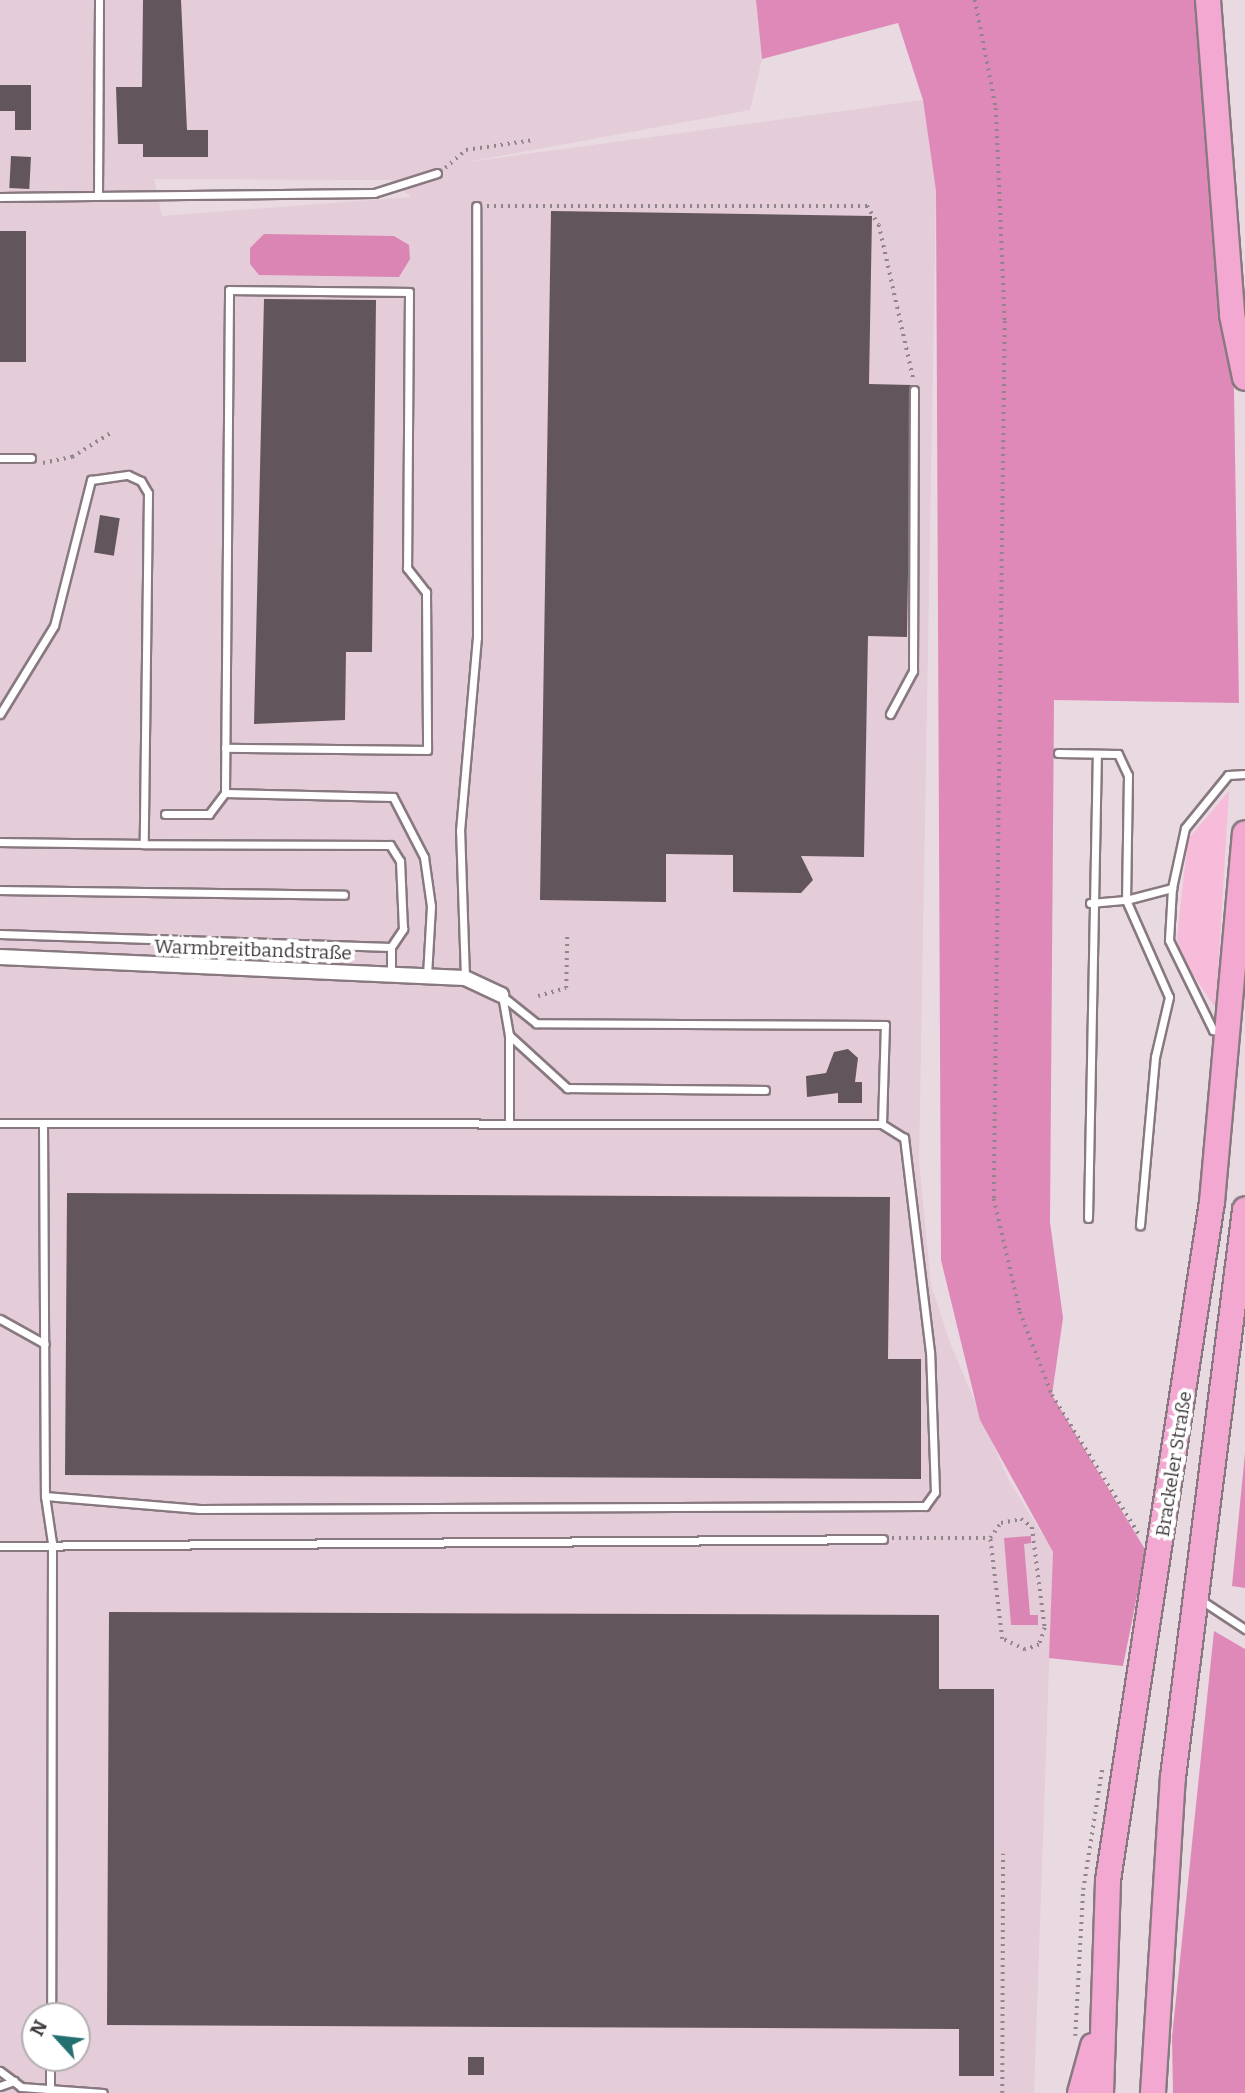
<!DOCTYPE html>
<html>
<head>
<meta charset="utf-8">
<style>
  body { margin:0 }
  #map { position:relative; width:1245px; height:2093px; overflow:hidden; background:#e9d9e1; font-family:Bitter,serif }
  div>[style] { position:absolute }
  .built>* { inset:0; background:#e4ccd8 }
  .green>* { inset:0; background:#f7bcda }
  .forest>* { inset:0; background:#df89b8 }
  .water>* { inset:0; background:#da85b3 }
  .building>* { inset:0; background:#63555c; transform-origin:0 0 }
  .path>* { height:3.5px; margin-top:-1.75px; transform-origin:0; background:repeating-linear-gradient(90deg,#90858b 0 2px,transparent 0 7px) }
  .roads { filter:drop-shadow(2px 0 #887980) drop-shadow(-2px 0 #887980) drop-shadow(0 2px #887980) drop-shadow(0 -2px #887980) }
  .service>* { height:7px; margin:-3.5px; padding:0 3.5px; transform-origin:3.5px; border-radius:3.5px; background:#fff }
  .minor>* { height:14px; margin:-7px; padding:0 7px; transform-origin:7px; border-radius:7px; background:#fff }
  .trunk>* { height:24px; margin:-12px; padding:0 12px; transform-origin:12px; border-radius:12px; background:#f2a8d0 }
  span { translate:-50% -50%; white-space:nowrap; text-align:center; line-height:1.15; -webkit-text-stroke:7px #fff; paint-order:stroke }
  .street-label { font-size:19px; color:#413a3e }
  .north { position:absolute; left:21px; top:2002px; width:70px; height:70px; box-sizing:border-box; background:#fff; border:2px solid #b3b0b2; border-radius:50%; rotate:297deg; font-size:19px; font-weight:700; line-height:28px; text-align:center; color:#413a3e }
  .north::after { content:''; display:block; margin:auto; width:24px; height:32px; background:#246f70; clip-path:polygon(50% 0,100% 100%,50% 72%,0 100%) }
</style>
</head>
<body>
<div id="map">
  <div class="built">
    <div style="clip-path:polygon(evenodd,0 0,756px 0,762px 59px,750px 110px,461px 163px,923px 100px,936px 191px,919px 1160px,931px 1285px,950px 1343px,1007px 1477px,1053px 1552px,1034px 2093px,0 2093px,0 0,154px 179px,391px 180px,411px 197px,162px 216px,154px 179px,0 0,35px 2016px,77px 2016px,77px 2058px,35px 2058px,35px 2016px)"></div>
  </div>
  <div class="green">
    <div style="clip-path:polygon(1229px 791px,1216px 1005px,1214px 1006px,1181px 957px,1177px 937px,1188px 839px)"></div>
  </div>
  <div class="forest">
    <div style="clip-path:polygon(756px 0,1201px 0,1218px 139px,1234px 391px,1239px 703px,1054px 700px,1050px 1222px,1063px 1318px,1052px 1395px,1146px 1551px,1123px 1666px,1049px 1658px,1053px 1552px,980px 1420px,941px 1260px,936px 191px,923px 100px,898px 23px,762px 59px)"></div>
    <div style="clip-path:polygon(1245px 1453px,1245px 1588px,1232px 1586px)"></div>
    <div style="clip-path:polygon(1214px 1631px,1245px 1649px,1245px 2093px,1173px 2093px,1172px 2037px)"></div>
  </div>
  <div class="water">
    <div style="clip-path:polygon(264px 234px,394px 236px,409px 245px,410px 259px,399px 277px,259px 275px,250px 264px,250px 248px)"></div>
    <div style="clip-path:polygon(1031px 1536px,1031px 1543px,1024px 1544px,1030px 1615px,1038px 1615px,1038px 1625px,1011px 1625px,1004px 1538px)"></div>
  </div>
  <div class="building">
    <div style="clip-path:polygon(143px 0,181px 0,187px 130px,208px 130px,208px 157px,143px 157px,143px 144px,118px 144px,116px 87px,142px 87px)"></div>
    <div style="clip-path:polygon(0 85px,31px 85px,31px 130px,15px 130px,15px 111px,0 111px)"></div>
    <div style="left:11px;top:156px;width:20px;height:32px;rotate:3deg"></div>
    <div style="clip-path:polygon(551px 211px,872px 216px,869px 384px,911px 385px,907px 637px,868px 636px,864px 857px,801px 856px,813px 880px,801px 893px,733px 892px,733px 855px,666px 854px,666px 902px,540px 900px)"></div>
    <div style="left:0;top:231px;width:26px;height:131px"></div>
    <div style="clip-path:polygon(264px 299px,376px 300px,372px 652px,346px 652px,345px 720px,254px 724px)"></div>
    <div style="left:100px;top:515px;width:20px;height:38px;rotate:9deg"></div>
    <div style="clip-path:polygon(848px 1049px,858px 1058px,855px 1082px,862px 1082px,862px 1103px,838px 1103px,838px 1093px,807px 1097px,806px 1076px,826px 1073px,834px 1052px)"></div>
    <div style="clip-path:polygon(67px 1193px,890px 1197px,888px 1359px,921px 1359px,921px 1479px,65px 1475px)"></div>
    <div style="clip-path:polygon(109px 1612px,939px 1615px,939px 1689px,994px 1689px,994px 2076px,959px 2076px,959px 2029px,107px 2025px)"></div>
    <div style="left:468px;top:2057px;width:16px;height:18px"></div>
  </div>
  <div class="path">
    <div style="left:975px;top:0;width:110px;rotate:79deg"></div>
    <div style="left:996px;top:108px;width:213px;rotate:87.6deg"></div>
    <div style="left:1005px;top:321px;width:878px;rotate:90.72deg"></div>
    <div style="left:994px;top:1199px;width:116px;rotate:77deg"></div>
    <div style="left:1020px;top:1312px;width:89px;rotate:68.9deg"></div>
    <div style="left:1052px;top:1395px;width:166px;rotate:58deg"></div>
    <div style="left:445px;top:168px;width:28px;rotate:-41deg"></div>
    <div style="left:466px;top:150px;width:69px;rotate:-8.4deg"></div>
    <div style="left:487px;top:206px;width:380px"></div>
    <div style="left:867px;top:206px;width:22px;rotate:58deg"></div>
    <div style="left:879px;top:225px;width:160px;rotate:77.4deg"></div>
    <div style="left:43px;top:463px;width:30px;rotate:-12deg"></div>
    <div style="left:72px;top:457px;width:44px;rotate:-31.9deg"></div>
    <div style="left:538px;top:996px;width:29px;rotate:-16deg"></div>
    <div style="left:566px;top:988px;width:53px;rotate:-88.9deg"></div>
    <div style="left:892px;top:1538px;width:98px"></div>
    <div style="left:990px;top:1538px;width:19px;rotate:-54deg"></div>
    <div style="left:1001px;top:1523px;width:20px;rotate:-11deg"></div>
    <div style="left:1021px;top:1519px;width:14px;rotate:36deg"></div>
    <div style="left:1032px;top:1527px;width:102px;rotate:82.7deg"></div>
    <div style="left:1045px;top:1628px;width:18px;rotate:109deg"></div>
    <div style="left:1039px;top:1645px;width:15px;rotate:160deg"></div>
    <div style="left:1025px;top:1650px;width:25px;rotate:-154deg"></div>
    <div style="left:1002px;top:1639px;width:102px;rotate:-96.8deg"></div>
    <div style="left:1075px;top:2036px;width:146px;rotate:-86.9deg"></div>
    <div style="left:1083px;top:1890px;width:122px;rotate:-81.1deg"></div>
    <div style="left:1002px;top:2093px;width:239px;rotate:-89.8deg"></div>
  </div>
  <div class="roads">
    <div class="service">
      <div style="left:98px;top:194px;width:194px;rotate:-89.7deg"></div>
      <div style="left:0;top:197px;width:374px;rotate:-0.6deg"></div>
      <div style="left:374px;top:193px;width:66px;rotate:-17.6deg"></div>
      <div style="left:0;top:458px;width:31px"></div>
      <div style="left:0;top:714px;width:103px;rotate:-58.5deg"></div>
      <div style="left:54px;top:626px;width:151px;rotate:-75.8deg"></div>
      <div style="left:91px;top:480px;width:37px;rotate:-8deg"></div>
      <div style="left:128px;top:475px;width:14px;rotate:25deg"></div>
      <div style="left:141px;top:481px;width:14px;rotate:60deg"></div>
      <div style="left:148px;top:493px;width:351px;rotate:90.7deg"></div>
      <div style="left:144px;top:844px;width:144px;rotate:-179.2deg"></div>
      <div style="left:890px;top:714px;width:49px;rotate:-61.9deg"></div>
      <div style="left:913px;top:671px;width:281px;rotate:-89.8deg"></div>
      <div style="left:1058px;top:753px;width:60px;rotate:1deg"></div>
      <div style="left:1118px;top:754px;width:23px;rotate:65deg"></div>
      <div style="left:1128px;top:775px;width:125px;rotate:90.9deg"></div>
      <div style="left:1126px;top:900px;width:48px;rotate:-14.6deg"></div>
      <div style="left:225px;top:793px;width:168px;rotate:1.4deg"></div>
      <div style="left:393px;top:797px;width:68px;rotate:62.7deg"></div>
      <div style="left:424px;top:857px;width:49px;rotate:81.9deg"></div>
      <div style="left:431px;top:906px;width:70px;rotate:93.3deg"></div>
      <div style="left:165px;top:814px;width:44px"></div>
      <div style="left:209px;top:814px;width:26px;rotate:-53deg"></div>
      <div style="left:225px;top:793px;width:503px;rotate:-89.54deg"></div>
      <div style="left:229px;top:290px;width:180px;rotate:0.6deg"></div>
      <div style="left:409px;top:292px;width:276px;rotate:90.4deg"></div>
      <div style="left:407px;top:568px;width:31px;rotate:52deg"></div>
      <div style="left:426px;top:592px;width:158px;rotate:89.6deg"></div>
      <div style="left:427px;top:750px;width:202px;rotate:-179.4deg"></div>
      <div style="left:0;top:890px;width:344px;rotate:0.8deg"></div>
      <div style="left:1090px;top:903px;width:36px;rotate:-5deg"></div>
      <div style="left:1126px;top:900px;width:106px;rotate:66.1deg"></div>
      <div style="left:1169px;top:997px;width:62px;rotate:103.1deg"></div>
      <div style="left:1155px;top:1057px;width:169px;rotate:95.1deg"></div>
      <div style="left:0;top:934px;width:391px;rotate:1.9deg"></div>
      <div style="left:391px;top:947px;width:22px;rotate:-56deg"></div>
      <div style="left:403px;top:929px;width:68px;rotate:-92.5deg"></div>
      <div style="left:400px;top:861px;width:19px;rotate:-122deg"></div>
      <div style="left:390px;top:845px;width:246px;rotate:-179.8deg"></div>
      <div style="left:391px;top:974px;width:27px;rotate:-90deg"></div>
      <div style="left:465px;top:978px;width:147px;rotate:-91.9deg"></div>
      <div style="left:460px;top:831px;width:195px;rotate:-85deg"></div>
      <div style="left:477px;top:637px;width:431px;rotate:-90.1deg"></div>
      <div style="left:502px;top:995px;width:41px;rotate:80.1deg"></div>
      <div style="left:509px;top:1035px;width:79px;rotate:42.4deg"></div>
      <div style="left:567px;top:1088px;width:198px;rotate:0.6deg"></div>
      <div style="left:1225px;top:1031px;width:12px;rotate:-175deg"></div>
      <div style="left:1213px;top:1030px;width:100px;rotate:-116.1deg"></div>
      <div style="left:1169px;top:940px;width:52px;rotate:-86.7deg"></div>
      <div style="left:1172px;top:888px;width:61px;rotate:-77.8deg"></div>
      <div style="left:1185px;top:828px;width:68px;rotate:-50.9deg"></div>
      <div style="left:1228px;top:775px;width:17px;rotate:-3deg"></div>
      <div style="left:0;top:1123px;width:882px;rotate:0.06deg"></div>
      <div style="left:43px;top:1123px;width:373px;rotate:89.7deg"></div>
      <div style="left:45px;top:1496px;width:48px;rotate:81.5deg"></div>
      <div style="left:52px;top:1543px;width:473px;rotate:90.1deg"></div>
      <div style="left:509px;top:1123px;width:88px;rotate:-90deg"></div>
      <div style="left:1088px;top:1218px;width:464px;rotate:-88.9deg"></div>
      <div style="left:0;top:1319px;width:51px;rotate:29.1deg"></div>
      <div style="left:45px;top:1496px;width:155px;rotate:4.8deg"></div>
      <div style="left:199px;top:1509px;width:726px;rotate:-0.24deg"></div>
      <div style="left:925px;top:1506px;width:17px;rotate:-54deg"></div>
      <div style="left:935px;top:1492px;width:140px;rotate:-92deg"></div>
      <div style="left:930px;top:1352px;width:216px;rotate:-96.9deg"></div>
      <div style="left:904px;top:1138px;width:26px;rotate:-148deg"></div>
      <div style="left:882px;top:1124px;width:99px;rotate:-88.3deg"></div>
      <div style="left:885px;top:1025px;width:349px;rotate:-179.7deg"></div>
      <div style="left:536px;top:1023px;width:45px;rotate:-141.3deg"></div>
      <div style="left:0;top:1546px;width:883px;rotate:-0.45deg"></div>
      <div style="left:1201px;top:1600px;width:53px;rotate:33.4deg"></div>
      <div style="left:0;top:2071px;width:26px;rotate:37deg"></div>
      <div style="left:21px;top:2087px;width:82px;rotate:4.2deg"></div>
      <div style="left:0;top:2086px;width:15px;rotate:-20deg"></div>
      <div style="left:50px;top:2087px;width:29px;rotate:-90deg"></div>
    </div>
    <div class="minor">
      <div style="left:0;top:957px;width:465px;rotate:2.6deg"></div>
      <div style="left:465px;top:978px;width:40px;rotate:25deg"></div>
    </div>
    <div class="trunk">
      <div style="left:1208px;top:0;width:316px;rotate:85.6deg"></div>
      <div style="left:1232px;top:315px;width:64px;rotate:78.3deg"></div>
      <div style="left:1080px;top:2093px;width:49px;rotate:-74.5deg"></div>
      <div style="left:1101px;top:2093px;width:213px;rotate:-88.1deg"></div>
      <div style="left:1108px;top:1880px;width:686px;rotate:-81.28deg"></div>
      <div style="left:1212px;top:1202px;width:370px;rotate:-84.9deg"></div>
      <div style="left:1153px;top:2093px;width:317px;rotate:-86.4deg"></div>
      <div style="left:1173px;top:1777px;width:572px;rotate:-82.76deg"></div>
    </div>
  </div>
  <div class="street-label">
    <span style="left:253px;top:950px;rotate:2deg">Warmbreitbandstraße</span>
    <span style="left:1174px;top:1464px;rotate:-81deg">Brackeler Straße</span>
  </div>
  <div class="north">N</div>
</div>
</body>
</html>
